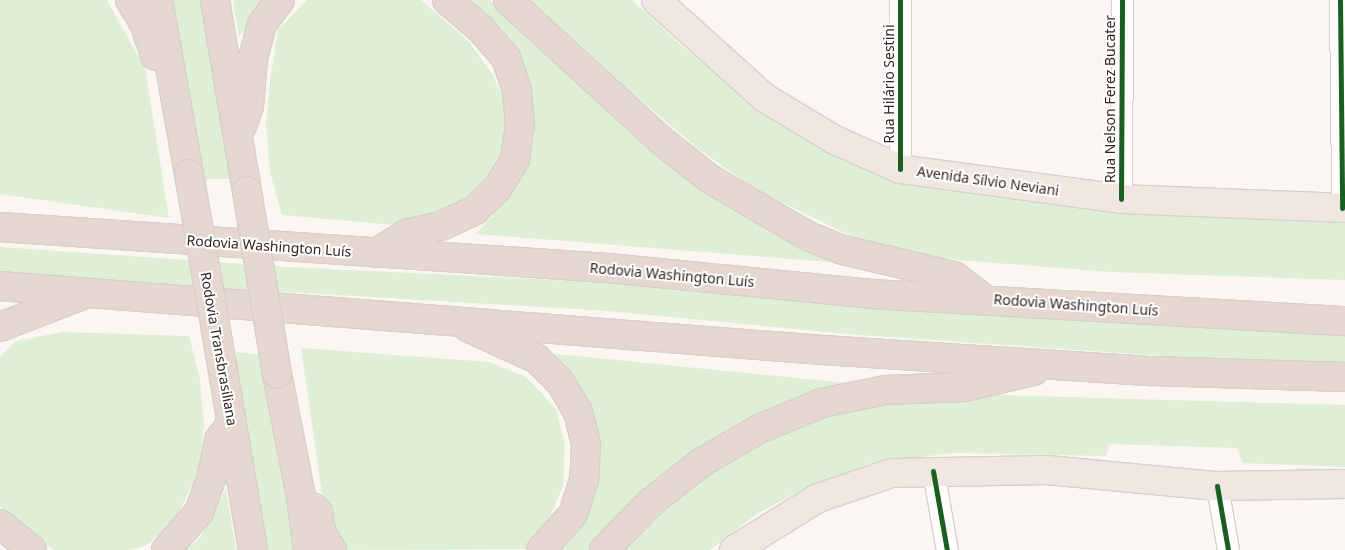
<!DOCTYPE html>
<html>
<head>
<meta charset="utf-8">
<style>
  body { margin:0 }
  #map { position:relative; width:1345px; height:550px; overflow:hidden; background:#fcf6f2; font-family:"Noto Sans",sans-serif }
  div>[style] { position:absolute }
  .green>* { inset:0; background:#deefd6 }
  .roads { filter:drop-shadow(1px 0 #d7d0cc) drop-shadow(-1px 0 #d7d0cc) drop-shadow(0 1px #d7d0cc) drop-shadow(0 -1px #d7d0cc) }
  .minor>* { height:21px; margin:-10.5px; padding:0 10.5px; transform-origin:10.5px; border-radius:10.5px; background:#fffefd }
  .major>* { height:28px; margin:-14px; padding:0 14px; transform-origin:14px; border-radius:14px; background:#f0e7e2 }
  .highway>* { height:28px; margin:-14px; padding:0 14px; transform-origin:14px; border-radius:14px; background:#e6d7d0 }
  .bridges { filter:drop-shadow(1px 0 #d5d0ce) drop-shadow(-1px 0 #d5d0ce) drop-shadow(0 1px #d5d0ce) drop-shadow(0 -1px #d5d0ce) }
  .highway-bridge>* { height:28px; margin:-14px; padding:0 14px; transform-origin:14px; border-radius:14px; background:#e6d7d0 }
  .cycleway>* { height:5px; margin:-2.5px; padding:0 2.5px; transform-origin:2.5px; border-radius:2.5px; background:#1b5e20 }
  span { translate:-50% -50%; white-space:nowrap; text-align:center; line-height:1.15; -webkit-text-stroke:4px #fff; paint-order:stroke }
  .street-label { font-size:14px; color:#2f2621 }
</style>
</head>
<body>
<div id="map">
  <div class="green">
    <div style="clip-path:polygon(0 0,107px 0,145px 68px,169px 218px,0 194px)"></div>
    <div style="clip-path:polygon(171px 0,203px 0,233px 179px,205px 179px)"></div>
    <div style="clip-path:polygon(233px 0,268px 0,239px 37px)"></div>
    <div style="clip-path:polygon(307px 0,421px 0,469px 42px,492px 74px,506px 103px,504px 146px,485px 179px,455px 208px,394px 225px,282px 215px,270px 172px,266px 126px,270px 81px,278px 30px)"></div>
    <div style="clip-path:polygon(467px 0,490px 0,586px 85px,842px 263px,476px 234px,513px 192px,535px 136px,532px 94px,508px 45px)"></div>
    <div style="clip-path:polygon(531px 0,632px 0,682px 46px,760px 109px,817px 145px,1345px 219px,1345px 280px,1110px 272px,971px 261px,911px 256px,857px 239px,755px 189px,696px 147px,629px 90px)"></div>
    <div style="clip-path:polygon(0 247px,289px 267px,597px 282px,854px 307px,1345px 336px,1345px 364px,1236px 361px,859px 335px,608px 311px,0 275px)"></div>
    <div style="clip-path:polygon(63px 332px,189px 336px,200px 379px,204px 424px,199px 470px,175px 521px,145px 546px,128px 550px,56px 550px,33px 539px,0 506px,0 357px,16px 341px)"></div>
    <div style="clip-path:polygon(301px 348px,489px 362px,526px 377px,556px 409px,565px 445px,563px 486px,550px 516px,526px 549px,343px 550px,323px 501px)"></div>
    <div style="clip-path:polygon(238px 352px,261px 355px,296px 550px,265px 550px,233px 362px)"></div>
    <div style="clip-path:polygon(547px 353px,847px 383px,809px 397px,592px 550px,563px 550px,583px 524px,597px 470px)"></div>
    <div style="clip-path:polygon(964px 394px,1345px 405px,1345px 467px,1243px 463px,1237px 448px,1109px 444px,1106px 456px,953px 453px,872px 463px,810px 486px,758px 513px,710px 550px,610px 550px,704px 466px,820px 412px)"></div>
    <div style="clip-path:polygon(226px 489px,236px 550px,187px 550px,200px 538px)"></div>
  </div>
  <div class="roads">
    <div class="minor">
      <div style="left:900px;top:0;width:169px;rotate:90deg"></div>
      <div style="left:1340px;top:0;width:208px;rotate:89.4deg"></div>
      <div style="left:1121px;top:199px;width:199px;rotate:-89.7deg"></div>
      <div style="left:933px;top:471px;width:80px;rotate:80deg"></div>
      <div style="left:1217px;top:486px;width:65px;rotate:80.2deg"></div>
    </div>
    <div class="major">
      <div style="left:656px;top:0;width:147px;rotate:42deg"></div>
      <div style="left:765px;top:98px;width:82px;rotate:31deg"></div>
      <div style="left:835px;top:140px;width:71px;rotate:24deg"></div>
      <div style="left:900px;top:169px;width:223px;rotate:7.7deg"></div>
      <div style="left:1121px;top:199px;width:224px;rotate:2.3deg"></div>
      <div style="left:734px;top:550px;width:99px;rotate:-31.8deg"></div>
      <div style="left:818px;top:498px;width:78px;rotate:-18.7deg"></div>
      <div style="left:892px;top:473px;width:155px;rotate:-1.1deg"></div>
      <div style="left:1047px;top:470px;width:171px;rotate:5.4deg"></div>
      <div style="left:1217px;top:486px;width:128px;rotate:-0.9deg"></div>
    </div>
    <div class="highway">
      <div style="left:130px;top:0;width:29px;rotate:59deg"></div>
      <div style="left:145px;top:25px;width:32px;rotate:72deg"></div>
      <div style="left:158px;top:0;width:177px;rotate:79.9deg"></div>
      <div style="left:215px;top:0;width:194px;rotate:80.5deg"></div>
      <div style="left:508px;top:0;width:209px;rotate:42.5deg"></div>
      <div style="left:662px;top:141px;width:61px;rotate:38.4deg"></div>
      <div style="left:710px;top:179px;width:113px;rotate:30.2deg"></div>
      <div style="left:808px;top:236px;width:38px;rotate:22deg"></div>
      <div style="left:843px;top:250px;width:114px;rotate:13.2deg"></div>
      <div style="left:954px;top:276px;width:38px;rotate:37deg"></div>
      <div style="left:242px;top:126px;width:21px;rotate:-71deg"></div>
      <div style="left:249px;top:106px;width:48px;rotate:-85.2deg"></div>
      <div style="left:253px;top:58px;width:35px;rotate:-75deg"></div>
      <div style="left:262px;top:24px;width:30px;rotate:-53deg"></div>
      <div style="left:0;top:227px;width:609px;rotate:3.86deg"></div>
      <div style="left:608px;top:268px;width:265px;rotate:5.6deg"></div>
      <div style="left:872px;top:294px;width:474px;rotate:3.3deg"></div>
      <div style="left:376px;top:253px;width:36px;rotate:-32deg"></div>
      <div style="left:406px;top:234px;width:36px;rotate:-13deg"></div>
      <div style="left:441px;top:226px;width:38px;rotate:-25deg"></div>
      <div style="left:475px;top:210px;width:30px;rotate:-44deg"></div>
      <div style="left:497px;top:189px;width:35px;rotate:-59deg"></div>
      <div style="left:515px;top:159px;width:34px;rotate:-82deg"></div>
      <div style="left:520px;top:125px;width:35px;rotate:-95deg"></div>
      <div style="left:517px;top:90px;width:34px;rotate:-109deg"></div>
      <div style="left:506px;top:58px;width:37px;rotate:-131deg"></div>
      <div style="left:482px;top:30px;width:46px;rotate:-139.4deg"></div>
      <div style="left:0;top:286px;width:825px;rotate:4.45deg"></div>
      <div style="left:823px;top:350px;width:330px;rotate:3.7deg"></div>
      <div style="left:1152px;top:371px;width:193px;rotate:1.8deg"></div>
      <div style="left:0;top:327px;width:86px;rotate:-21.2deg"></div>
      <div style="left:469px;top:328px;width:75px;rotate:24.5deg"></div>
      <div style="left:537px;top:359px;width:34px;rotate:45deg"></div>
      <div style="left:561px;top:383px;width:34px;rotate:60deg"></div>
      <div style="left:578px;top:412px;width:34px;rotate:76deg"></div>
      <div style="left:586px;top:445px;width:35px;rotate:93deg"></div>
      <div style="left:584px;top:480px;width:36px;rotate:108deg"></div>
      <div style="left:573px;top:514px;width:48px;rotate:131.6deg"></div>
      <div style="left:222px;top:365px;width:188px;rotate:80.5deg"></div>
      <div style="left:277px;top:374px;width:124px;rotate:78.9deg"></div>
      <div style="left:301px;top:496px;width:54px;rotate:82.6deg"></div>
      <div style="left:312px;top:507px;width:8px;rotate:40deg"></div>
      <div style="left:318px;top:512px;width:20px;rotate:81deg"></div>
      <div style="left:321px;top:532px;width:21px;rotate:59deg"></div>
      <div style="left:0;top:524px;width:41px;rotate:39.1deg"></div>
      <div style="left:166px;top:550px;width:50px;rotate:-49deg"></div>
      <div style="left:199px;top:512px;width:38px;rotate:-70deg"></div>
      <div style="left:212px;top:476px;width:37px;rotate:-79deg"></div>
      <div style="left:219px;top:440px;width:22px;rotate:-54deg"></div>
      <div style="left:604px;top:550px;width:66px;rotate:-45.6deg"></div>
      <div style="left:650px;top:503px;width:66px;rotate:-38.3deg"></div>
      <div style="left:702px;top:462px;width:68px;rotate:-30deg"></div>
      <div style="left:761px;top:428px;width:66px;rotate:-22.3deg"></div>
      <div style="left:822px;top:403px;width:65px;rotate:-11.5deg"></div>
      <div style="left:886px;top:390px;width:78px;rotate:-2.2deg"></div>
      <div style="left:964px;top:387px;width:72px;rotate:-12.9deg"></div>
    </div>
  </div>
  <div class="bridges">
    <div class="highway-bridge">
      <div style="left:189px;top:174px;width:194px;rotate:80.2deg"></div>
      <div style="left:247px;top:191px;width:185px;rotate:80.7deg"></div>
    </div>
  </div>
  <div class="cycleway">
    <div style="left:900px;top:0;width:169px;rotate:90deg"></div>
    <div style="left:1340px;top:0;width:208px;rotate:89.4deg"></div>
    <div style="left:1121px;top:199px;width:199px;rotate:-89.7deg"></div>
    <div style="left:933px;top:471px;width:80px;rotate:80deg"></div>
    <div style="left:1217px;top:486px;width:65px;rotate:80.2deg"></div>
  </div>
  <div class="street-label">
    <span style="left:889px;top:84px;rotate:-90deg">Rua Hilário Sestini</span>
    <span style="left:1110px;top:99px;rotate:-90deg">Rua Nelson Ferez Bucater</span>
    <span style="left:988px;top:181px;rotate:8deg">Avenida Sílvio Neviani</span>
    <span style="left:269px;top:246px;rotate:4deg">Rodovia Washington Luís</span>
    <span style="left:672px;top:275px;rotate:5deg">Rodovia Washington Luís</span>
    <span style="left:1076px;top:305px;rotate:4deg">Rodovia Washington Luís</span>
    <span style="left:219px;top:349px;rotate:80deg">Rodovia Transbrasiliana</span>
  </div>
</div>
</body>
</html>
